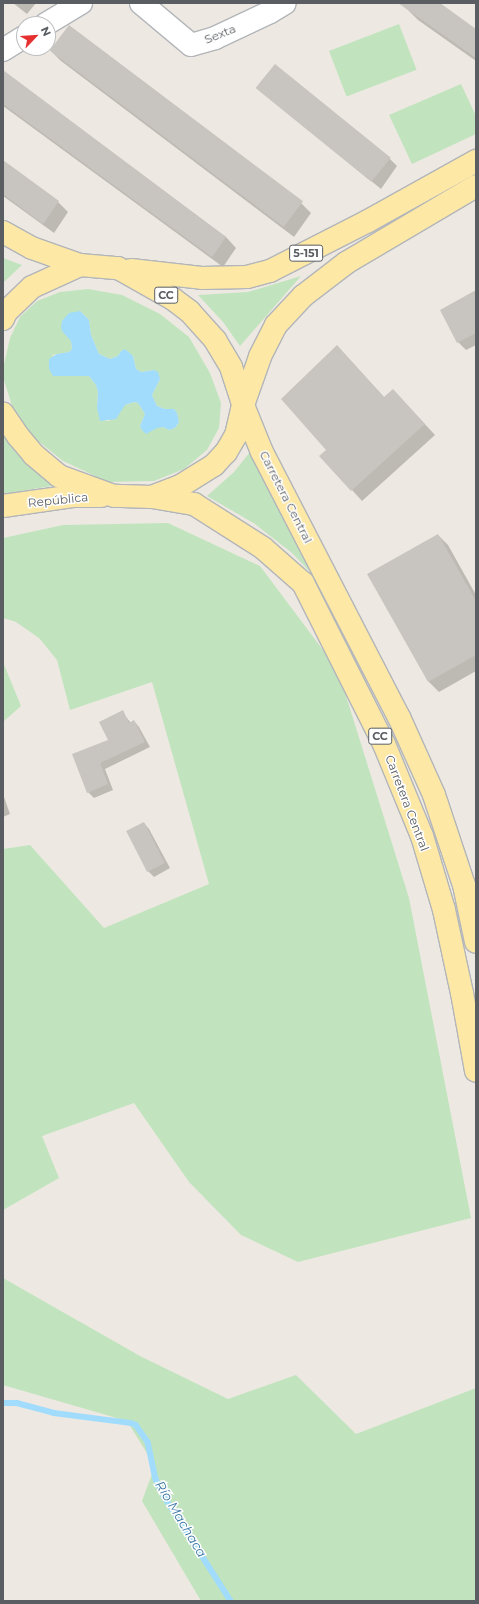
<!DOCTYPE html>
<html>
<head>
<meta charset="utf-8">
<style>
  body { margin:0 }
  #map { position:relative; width:479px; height:1604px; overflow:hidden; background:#ede9e2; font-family:Montserrat,sans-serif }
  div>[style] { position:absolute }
  .green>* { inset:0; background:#c1e4be; transform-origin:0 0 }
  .water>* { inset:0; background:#a1dcfd }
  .shadow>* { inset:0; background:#0003 }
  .stream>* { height:5.5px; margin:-2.75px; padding:0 2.75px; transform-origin:2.75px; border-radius:2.75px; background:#a1dcfd }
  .building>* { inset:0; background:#c8c4bf; transform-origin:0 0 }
  .roads { filter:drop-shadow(1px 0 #b2b5b9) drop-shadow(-1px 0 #b2b5b9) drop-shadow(0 1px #b2b5b9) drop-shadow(0 -1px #b2b5b9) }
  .minor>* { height:22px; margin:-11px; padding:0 11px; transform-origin:11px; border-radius:11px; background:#fff }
  .major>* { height:22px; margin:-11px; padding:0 11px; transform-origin:11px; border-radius:11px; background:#fde8a6 }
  span { translate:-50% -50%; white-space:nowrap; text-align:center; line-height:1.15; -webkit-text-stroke:3px #fff; paint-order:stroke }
  .shield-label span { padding:1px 3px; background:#fff; border:1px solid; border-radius:3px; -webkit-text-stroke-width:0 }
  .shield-label { font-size:11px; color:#5a5e62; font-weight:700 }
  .street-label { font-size:12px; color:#5a5e62 }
  .water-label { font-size:13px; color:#3d78a6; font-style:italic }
  .frame { position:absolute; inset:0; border:4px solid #5a5e62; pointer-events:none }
  .north { position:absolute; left:16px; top:16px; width:40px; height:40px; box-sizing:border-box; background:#fff; border:1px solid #bdbfc0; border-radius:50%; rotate:65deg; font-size:11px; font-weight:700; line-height:16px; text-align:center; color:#5a5e62 }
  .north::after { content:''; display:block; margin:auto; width:14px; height:18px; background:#e5302f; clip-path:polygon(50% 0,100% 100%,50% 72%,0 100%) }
</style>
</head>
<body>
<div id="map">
  <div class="green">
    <div style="left:399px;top:24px;width:49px;height:75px;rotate:69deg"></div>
    <div style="clip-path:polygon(461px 84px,476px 116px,476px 134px,412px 164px,389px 115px)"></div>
    <div style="clip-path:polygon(3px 258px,22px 265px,3px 283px)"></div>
    <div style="clip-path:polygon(301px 276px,240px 346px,223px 322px,198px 295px,248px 292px)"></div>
    <div style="clip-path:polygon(evenodd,88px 289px,122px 295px,160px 314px,189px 337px,210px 373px,221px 403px,219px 428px,207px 450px,184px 469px,154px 481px,108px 482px,63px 461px,32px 436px,14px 412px,3px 377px,3px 369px,10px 338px,20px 317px,37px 301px,60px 292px,88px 289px,80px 311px,89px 320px,91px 335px,99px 354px,110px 359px,118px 356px,121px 351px,133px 356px,136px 369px,141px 372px,154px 370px,160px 379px,152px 395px,157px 406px,165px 409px,174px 409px,177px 413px,179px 422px,175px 428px,169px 430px,163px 427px,140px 426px,145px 414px,138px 403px,134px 402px,125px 405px,109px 421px,102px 420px,97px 408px,98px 392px,96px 385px,89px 376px,73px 375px,52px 355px,69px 352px,72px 349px,71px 341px,68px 337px,80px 311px)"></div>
    <div style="clip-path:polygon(3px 433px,24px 461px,58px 485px,3px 494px)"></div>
    <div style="clip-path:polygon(250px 452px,316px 578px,292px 553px,255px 524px,207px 496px,234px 472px)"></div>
    <div style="clip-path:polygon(168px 523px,260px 566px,338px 670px,409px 898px,471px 1218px,298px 1262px,241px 1235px,189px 1182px,134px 1103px,42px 1136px,59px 1178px,3px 1210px,3px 849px,30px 845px,104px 928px,209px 884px,152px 682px,70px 710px,57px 660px,39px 638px,16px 622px,3px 618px,3px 538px,63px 525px)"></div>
    <div style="clip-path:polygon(3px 662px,21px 706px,3px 722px)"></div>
    <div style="clip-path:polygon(3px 1278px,140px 1356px,228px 1399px,296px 1375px,356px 1434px,476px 1388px,476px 1601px,201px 1601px,142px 1501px,155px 1466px,127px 1421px,3px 1385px)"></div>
  </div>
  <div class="water">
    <div style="clip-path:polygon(80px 311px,89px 320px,91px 335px,99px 354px,110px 359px,118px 356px,121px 351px,125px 349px,133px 356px,136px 369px,141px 372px,154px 370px,158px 372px,160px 379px,152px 395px,157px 406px,165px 409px,174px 409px,177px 413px,179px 422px,175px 428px,169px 430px,163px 427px,157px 428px,146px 434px,142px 430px,140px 426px,145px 414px,138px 403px,134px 402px,125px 405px,116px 419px,100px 421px,97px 408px,98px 392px,96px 385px,89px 376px,53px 376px,49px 369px,49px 359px,57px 354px,69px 352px,72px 349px,71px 341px,62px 331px,61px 327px,62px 321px,69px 313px)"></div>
  </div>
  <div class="shadow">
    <div style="clip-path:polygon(13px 3px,36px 3px,27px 14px)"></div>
    <div style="clip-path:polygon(209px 3px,230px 3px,210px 4px)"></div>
    <div style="clip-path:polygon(408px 3px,438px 3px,476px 31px,476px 61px,418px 20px,405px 7px)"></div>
    <div style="clip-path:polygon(51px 51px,301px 203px,311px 213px,294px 237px,61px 61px)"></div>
    <div style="clip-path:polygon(3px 72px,226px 237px,236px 248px,223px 267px,3px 106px)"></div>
    <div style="clip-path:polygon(258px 89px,389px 158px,397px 166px,381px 189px)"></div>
    <div style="clip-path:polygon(3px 161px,58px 202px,68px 212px,54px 233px,3px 196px)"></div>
    <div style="clip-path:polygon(476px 291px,476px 345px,466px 350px,458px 342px)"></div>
    <div style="clip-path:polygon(347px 357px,385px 398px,393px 390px,435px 435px,362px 501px,321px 456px,327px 451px)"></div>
    <div style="clip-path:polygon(438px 535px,448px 545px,476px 595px,476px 671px,439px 692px,429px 682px)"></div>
    <div style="clip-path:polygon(122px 712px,131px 723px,134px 721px,139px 727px,150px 747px,105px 769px,113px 790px,94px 798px,88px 792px)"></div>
    <div style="clip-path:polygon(3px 794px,10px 814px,3px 817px)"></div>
    <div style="clip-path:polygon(144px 823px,149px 829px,170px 868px,154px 877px,148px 871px)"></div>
  </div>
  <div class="stream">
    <div style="left:3px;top:1403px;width:14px"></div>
    <div style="left:17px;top:1403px;width:38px;rotate:15deg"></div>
    <div style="left:54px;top:1413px;width:78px;rotate:7.4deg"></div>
    <div style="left:131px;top:1423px;width:5px;rotate:22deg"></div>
    <div style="left:136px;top:1425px;width:21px;rotate:55deg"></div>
    <div style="left:148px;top:1442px;width:38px;rotate:78deg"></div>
    <div style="left:156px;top:1479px;width:19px;rotate:65deg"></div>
    <div style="left:164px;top:1496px;width:125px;rotate:57.5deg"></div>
  </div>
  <div class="building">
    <div style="clip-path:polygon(398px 3px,440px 3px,476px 29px,476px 58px)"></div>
    <div style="left:69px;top:25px;width:293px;height:32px;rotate:37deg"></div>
    <div style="left:275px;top:64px;width:149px;height:31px;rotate:39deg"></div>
    <div style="clip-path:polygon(3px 70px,226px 237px,212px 257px,3px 104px)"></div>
    <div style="clip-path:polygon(3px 160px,59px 201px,43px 224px,3px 194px)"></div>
    <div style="clip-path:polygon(476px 290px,476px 333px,457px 343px,440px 310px)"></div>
    <div style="clip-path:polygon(337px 345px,384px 397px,393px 389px,425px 424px,351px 491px,319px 456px,326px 450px,281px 399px)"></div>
    <div style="clip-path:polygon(438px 534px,476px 601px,476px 655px,428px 682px,367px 574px)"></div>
    <div style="clip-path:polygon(123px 710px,129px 723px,134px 720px,145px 742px,100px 763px,108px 784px,87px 793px,72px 754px,108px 740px,99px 722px)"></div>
    <div style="left:144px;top:822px;width:46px;height:20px;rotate:63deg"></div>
  </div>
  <div class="roads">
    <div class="minor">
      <div style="left:141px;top:3px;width:65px;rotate:40deg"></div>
      <div style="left:191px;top:45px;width:25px;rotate:-16deg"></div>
      <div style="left:215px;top:38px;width:61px;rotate:-25.3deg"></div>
      <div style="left:270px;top:12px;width:17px;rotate:-31deg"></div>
      <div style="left:46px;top:24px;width:41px;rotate:-31deg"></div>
      <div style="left:3px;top:50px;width:25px;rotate:-32deg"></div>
    </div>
    <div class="major">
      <div style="left:476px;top:186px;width:151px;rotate:149.4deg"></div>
      <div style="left:346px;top:263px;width:54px;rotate:142.5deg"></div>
      <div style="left:303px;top:296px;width:40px;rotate:133deg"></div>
      <div style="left:276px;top:325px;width:36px;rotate:117deg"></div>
      <div style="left:260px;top:357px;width:51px;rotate:109.5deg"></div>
      <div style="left:243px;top:405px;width:51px;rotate:68deg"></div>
      <div style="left:262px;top:452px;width:298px;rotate:62.7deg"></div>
      <div style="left:399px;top:717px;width:85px;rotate:65.8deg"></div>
      <div style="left:434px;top:795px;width:95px;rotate:71.6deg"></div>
      <div style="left:464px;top:885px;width:58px;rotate:78.1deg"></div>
      <div style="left:3px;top:232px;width:33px;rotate:29deg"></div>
      <div style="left:32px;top:248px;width:51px;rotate:19.5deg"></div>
      <div style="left:131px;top:270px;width:71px;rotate:6.4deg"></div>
      <div style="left:202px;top:278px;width:45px;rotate:-1.3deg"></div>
      <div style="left:247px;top:277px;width:24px;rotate:-15deg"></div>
      <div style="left:270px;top:271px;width:110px;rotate:-27deg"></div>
      <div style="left:368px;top:221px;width:124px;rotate:-29.1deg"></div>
      <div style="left:3px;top:319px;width:8px;rotate:-67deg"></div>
      <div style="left:6px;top:312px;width:36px;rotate:-44deg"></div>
      <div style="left:32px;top:287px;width:53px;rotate:-24.6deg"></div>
      <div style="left:80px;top:265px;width:38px;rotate:5deg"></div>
      <div style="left:118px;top:268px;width:63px;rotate:29.4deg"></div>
      <div style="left:173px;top:299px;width:21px;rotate:37deg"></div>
      <div style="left:190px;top:312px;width:38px;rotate:48deg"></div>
      <div style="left:215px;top:340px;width:31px;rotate:59deg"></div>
      <div style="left:231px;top:367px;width:40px;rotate:72deg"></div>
      <div style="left:243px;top:405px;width:31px;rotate:103deg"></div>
      <div style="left:236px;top:435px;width:20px;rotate:120deg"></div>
      <div style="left:226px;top:452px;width:18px;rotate:133deg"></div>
      <div style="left:214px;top:465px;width:40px;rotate:148deg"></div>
      <div style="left:180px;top:486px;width:30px;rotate:159deg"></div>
      <div style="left:152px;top:497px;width:38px;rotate:-178deg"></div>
      <div style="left:114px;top:496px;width:59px;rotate:-160deg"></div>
      <div style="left:59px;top:476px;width:33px;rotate:-140deg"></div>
      <div style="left:34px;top:455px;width:25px;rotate:-130deg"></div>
      <div style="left:18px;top:436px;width:27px;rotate:-124deg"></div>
      <div style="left:152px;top:497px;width:43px;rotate:9.5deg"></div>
      <div style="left:194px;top:504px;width:82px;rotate:32.5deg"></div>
      <div style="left:263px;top:548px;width:53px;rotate:41.2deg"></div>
      <div style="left:303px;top:583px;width:180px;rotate:63.3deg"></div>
      <div style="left:384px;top:744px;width:100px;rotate:67.6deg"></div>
      <div style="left:422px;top:836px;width:77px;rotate:73.4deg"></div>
      <div style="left:444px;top:910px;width:85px;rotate:77.8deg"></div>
      <div style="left:462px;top:993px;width:79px;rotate:79.8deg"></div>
      <div style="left:3px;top:506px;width:72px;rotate:-8deg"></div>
      <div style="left:74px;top:496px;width:27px"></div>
    </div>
  </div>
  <div class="shield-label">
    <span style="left:306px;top:253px">5-151</span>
    <span style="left:166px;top:295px">CC</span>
    <span style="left:380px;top:736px">CC</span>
  </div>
  <div class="street-label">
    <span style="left:220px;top:34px;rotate:-22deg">Sexta</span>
    <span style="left:286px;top:497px;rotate:63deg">Carretera Central</span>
    <span style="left:58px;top:500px;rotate:-6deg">República</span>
    <span style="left:407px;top:803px;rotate:69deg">Carretera Central</span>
  </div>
  <div class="water-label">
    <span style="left:181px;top:1519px;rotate:59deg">Río Machaca</span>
  </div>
  <div class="frame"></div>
  <div class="north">N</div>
</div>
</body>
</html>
